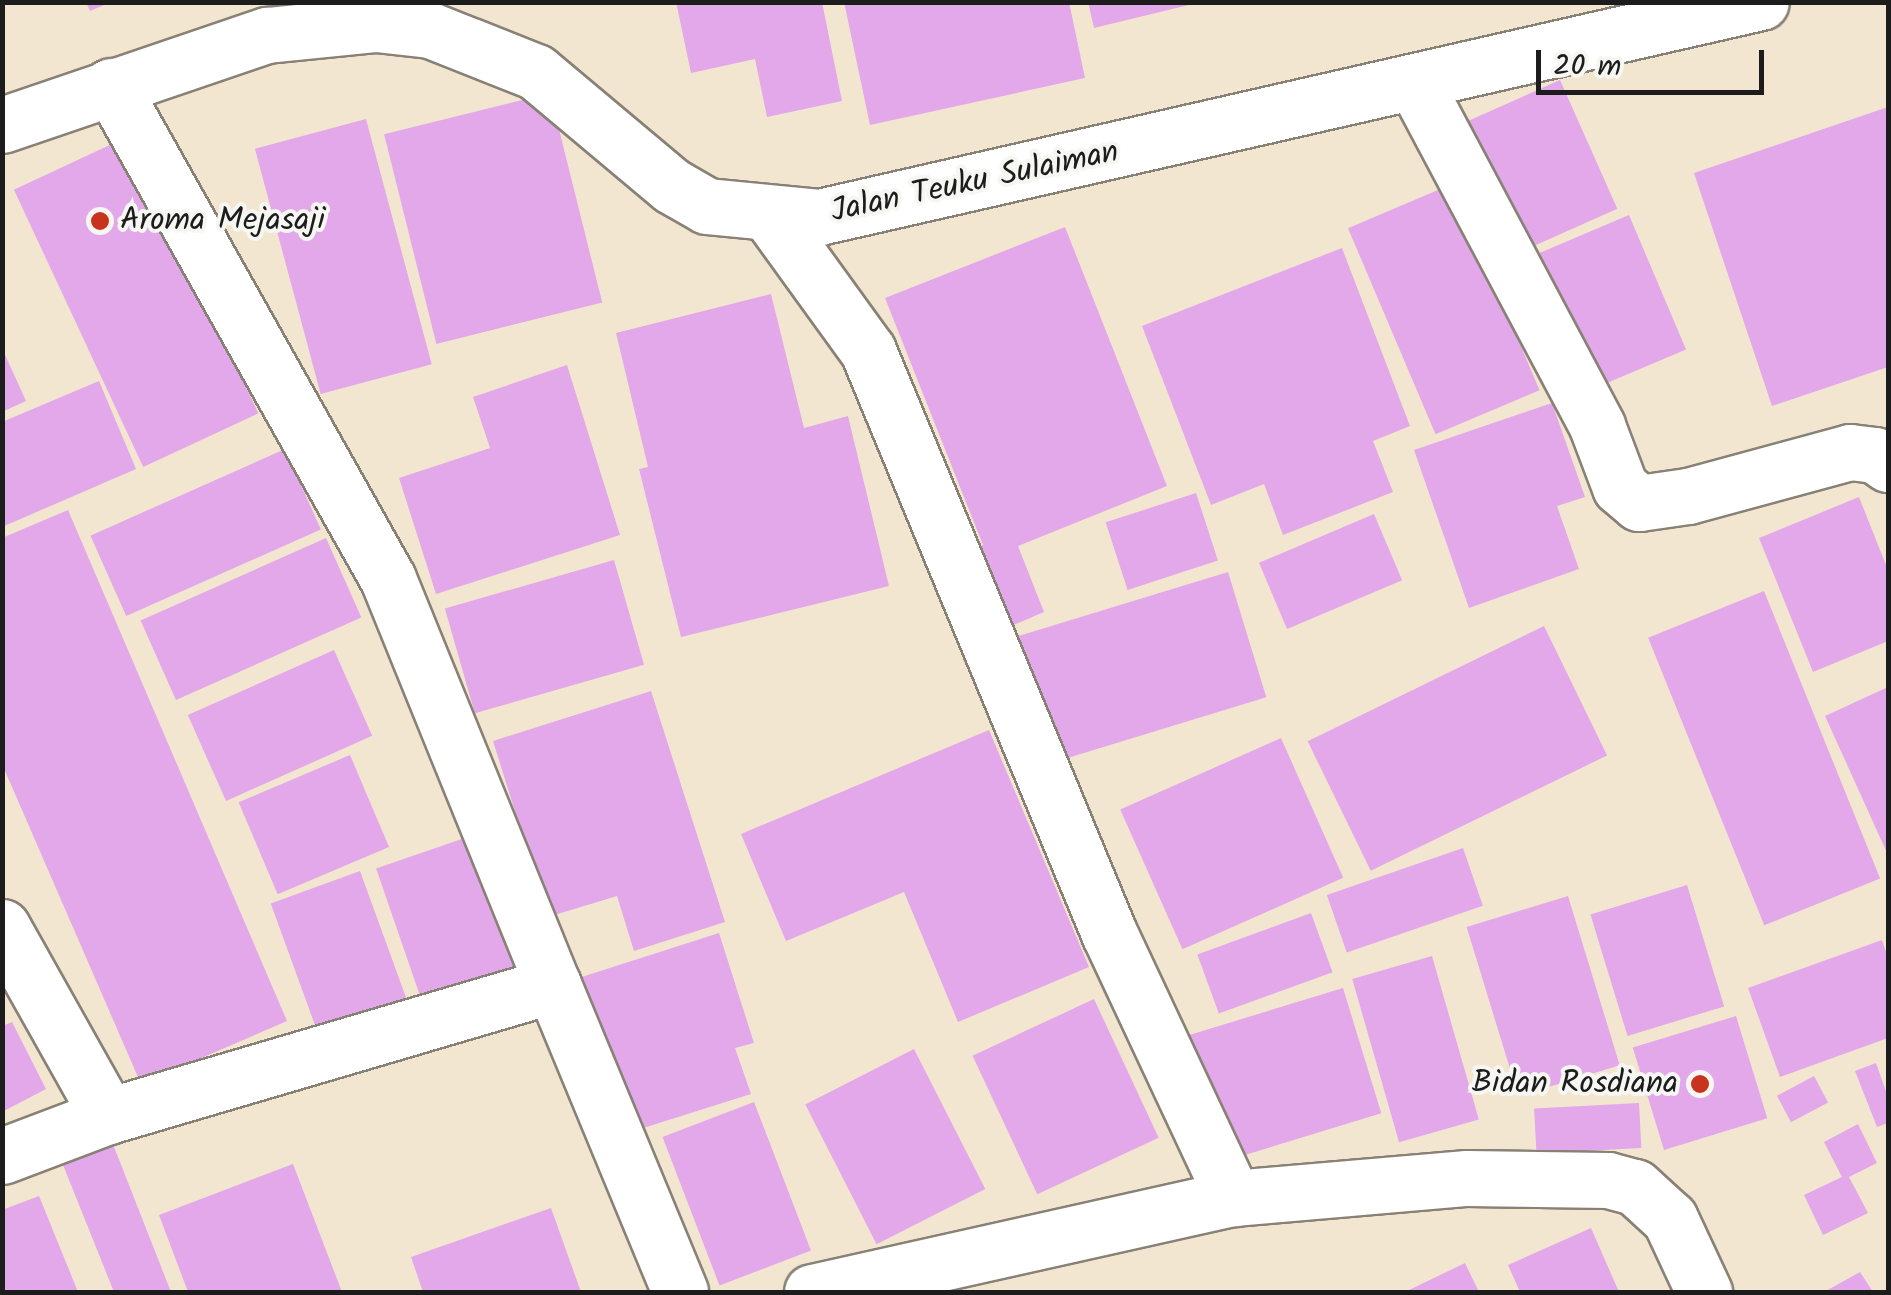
<!DOCTYPE html>
<html>
<head>
<meta charset="utf-8">
<style>
  body { margin:0 }
  #map { position:relative; width:1891px; height:1295px; overflow:hidden; background:#f3e6d0; font-family:Kalam,sans-serif }
  div>[style] { position:absolute }
  .building>* { inset:0; background:#e2a8e9; transform-origin:0 0 }
  .roads { filter:drop-shadow(2px 0 #888176) drop-shadow(-2px 0 #888176) drop-shadow(0 2px #888176) drop-shadow(0 -2px #888176) }
  .minor>* { height:55px; margin:-27.5px; padding:0 27.5px; transform-origin:27.5px; border-radius:27.5px; background:#fff }
  .dots>* { width:28px; height:28px; translate:-50% -50%; box-sizing:border-box; border:5px solid #f6f6f2; border-radius:50% }
  span { translate:-50% -50%; white-space:nowrap; text-align:center; line-height:1.15; -webkit-text-stroke:8px #f6f6f2; paint-order:stroke }
  .street-label { font-size:32px; color:#1c1c1c }
  .poi-label { font-size:32px; color:#1c1c1c }
  .left { translate:0 -50%; text-align:left }
  .right { translate:-100% -50%; text-align:right }
  .frame { position:absolute; inset:0; border:5px solid #1c1c1c; pointer-events:none }
  .scale { position:absolute; left:1536px; top:50px; width:228px; height:45px; box-sizing:border-box; border:5px solid #1c1c1c; border-top:0; padding-left:12px; font-size:30px; line-height:35px; white-space:nowrap; color:#1c1c1c; -webkit-text-stroke:8px #f6f6f2; paint-order:stroke }
</style>
</head>
<body>
<div id="map">
  <div class="building">
    <div style="clip-path:polygon(86px 2px,109px 2px,109px 3px,90px 11px)"></div>
    <div style="clip-path:polygon(676px 2px,822px 2px,842px 101px,767px 117px,755px 59px,691px 73px)"></div>
    <div style="clip-path:polygon(844px 2px,1069px 2px,1085px 78px,870px 125px)"></div>
    <div style="clip-path:polygon(1088px 2px,1192px 2px,1193px 4px,1094px 28px)"></div>
    <div style="left:1560px;top:80px;width:141px;height:102px;rotate:66deg"></div>
    <div style="left:550px;top:93px;width:216px;height:171px;rotate:76deg"></div>
    <div style="clip-path:polygon(1888px 107px,1888px 367px,1772px 406px,1694px 173px)"></div>
    <div style="left:366px;top:119px;width:254px;height:115px;rotate:75deg"></div>
    <div style="left:129px;top:136px;width:306px;height:127px;rotate:65deg"></div>
    <div style="left:1452px;top:184px;width:224px;height:113px;rotate:67deg"></div>
    <div style="left:1629px;top:215px;width:146px;height:109px;rotate:67deg"></div>
    <div style="clip-path:polygon(1065px 227px,1167px 486px,1018px 546px,1044px 612px,997px 632px,966px 553px,983px 545px,885px 298px)"></div>
    <div style="clip-path:polygon(1342px 248px,1410px 426px,1373px 441px,1393px 492px,1283px 535px,1264px 484px,1211px 505px,1142px 326px)"></div>
    <div style="clip-path:polygon(771px 294px,804px 428px,848px 416px,889px 586px,681px 637px,639px 469px,648px 467px,616px 333px)"></div>
    <div style="clip-path:polygon(2px 348px,26px 401px,2px 412px)"></div>
    <div style="clip-path:polygon(567px 365px,620px 535px,436px 594px,399px 478px,490px 448px,473px 397px)"></div>
    <div style="clip-path:polygon(99px 381px,136px 469px,2px 527px,2px 422px)"></div>
    <div style="clip-path:polygon(1552px 403px,1585px 497px,1557px 506px,1579px 569px,1469px 608px,1414px 450px)"></div>
    <div style="left:285px;top:449px;width:88px;height:213px;rotate:66deg"></div>
    <div style="left:1196px;top:493px;width:71px;height:95px;rotate:72deg"></div>
    <div style="clip-path:polygon(1859px 497px,1888px 570px,1888px 641px,1813px 672px,1759px 538px)"></div>
    <div style="clip-path:polygon(68px 510px,287px 1021px,141px 1084px,2px 764px,2px 538px)"></div>
    <div style="left:1374px;top:514px;width:72px;height:125px;rotate:67deg"></div>
    <div style="left:326px;top:538px;width:87px;height:203px;rotate:66deg"></div>
    <div style="left:614px;top:560px;width:109px;height:176px;rotate:74deg"></div>
    <div style="left:1228px;top:572px;width:131px;height:219px;rotate:73deg"></div>
    <div style="left:1764px;top:591px;width:310px;height:125px;rotate:68deg"></div>
    <div style="left:1544px;top:626px;width:144px;height:263px;rotate:64deg"></div>
    <div style="left:334px;top:650px;width:94px;height:160px;rotate:66deg"></div>
    <div style="clip-path:polygon(1888px 687px,1888px 855px,1825px 716px)"></div>
    <div style="clip-path:polygon(651px 691px,725px 922px,634px 951px,617px 896px,548px 917px,493px 741px)"></div>
    <div style="clip-path:polygon(989px 730px,1089px 967px,958px 1022px,904px 892px,786px 941px,741px 834px)"></div>
    <div style="left:1281px;top:738px;width:153px;height:176px;rotate:66deg"></div>
    <div style="left:350px;top:755px;width:100px;height:121px;rotate:67deg"></div>
    <div style="left:482px;top:832px;width:144px;height:112px;rotate:71deg"></div>
    <div style="left:1463px;top:848px;width:61px;height:144px;rotate:71deg"></div>
    <div style="left:360px;top:871px;width:142px;height:95px;rotate:70deg"></div>
    <div style="left:1687px;top:885px;width:127px;height:101px;rotate:73deg"></div>
    <div style="left:1568px;top:896px;width:177px;height:106px;rotate:73deg"></div>
    <div style="left:1311px;top:913px;width:63px;height:121px;rotate:70deg"></div>
    <div style="clip-path:polygon(719px 933px,754px 1043px,735px 1048px,751px 1094px,640px 1129px,625px 1084px,601px 1092px,566px 982px)"></div>
    <div style="clip-path:polygon(1882px 940px,1888px 958px,1888px 1038px,1780px 1077px,1748px 988px)"></div>
    <div style="left:1432px;top:956px;width:170px;height:83px;rotate:74deg"></div>
    <div style="left:1343px;top:988px;width:131px;height:164px;rotate:73deg"></div>
    <div style="left:1094px;top:999px;width:153px;height:134px;rotate:65deg"></div>
    <div style="left:1736px;top:1016px;width:107px;height:108px;rotate:73deg"></div>
    <div style="clip-path:polygon(12px 1022px,46px 1089px,2px 1112px,2px 1026px)"></div>
    <div style="left:914px;top:1049px;width:157px;height:122px;rotate:63deg"></div>
    <div style="clip-path:polygon(1876px 1063px,1888px 1097px,1888px 1123px,1877px 1127px,1855px 1071px)"></div>
    <div style="left:1814px;top:1076px;width:30px;height:42px;rotate:62deg"></div>
    <div style="left:754px;top:1102px;width:159px;height:98px;rotate:69deg"></div>
    <div style="left:1639px;top:1103px;width:45px;height:105px;rotate:87deg"></div>
    <div style="clip-path:polygon(1858px 1124px,1877px 1163px,1849px 1177px,1868px 1213px,1823px 1235px,1804px 1195px,1842px 1177px,1824px 1142px)"></div>
    <div style="clip-path:polygon(109px 1134px,171px 1292px,114px 1292px,59px 1155px)"></div>
    <div style="clip-path:polygon(293px 1164px,342px 1292px,188px 1292px,159px 1215px)"></div>
    <div style="clip-path:polygon(39px 1196px,78px 1292px,2px 1292px,2px 1210px)"></div>
    <div style="clip-path:polygon(551px 1208px,581px 1292px,423px 1292px,411px 1257px)"></div>
    <div style="clip-path:polygon(1591px 1228px,1619px 1292px,1520px 1292px,1508px 1265px)"></div>
    <div style="clip-path:polygon(1465px 1263px,1479px 1292px,1405px 1292px)"></div>
    <div style="clip-path:polygon(1860px 1272px,1873px 1292px,1824px 1292px)"></div>
  </div>
  <div class="roads">
    <div class="minor">
      <div style="left:1416px;top:85px;width:386px;rotate:62deg"></div>
      <div style="left:1597px;top:426px;width:65px;rotate:69.3deg"></div>
      <div style="left:1620px;top:487px;width:25px;rotate:40deg"></div>
      <div style="left:1639px;top:503px;width:49px;rotate:-8.1deg"></div>
      <div style="left:1688px;top:496px;width:168px;rotate:-15.2deg"></div>
      <div style="left:1850px;top:452px;width:25px;rotate:7deg"></div>
      <div style="left:1875px;top:455px;width:16px;rotate:35deg"></div>
      <div style="left:111px;top:86px;width:565px;rotate:60.67deg"></div>
      <div style="left:388px;top:579px;width:438px;rotate:67.9deg"></div>
      <div style="left:2px;top:125px;width:280px;rotate:-18.8deg"></div>
      <div style="left:267px;top:35px;width:110px;rotate:-5.8deg"></div>
      <div style="left:376px;top:24px;width:54px;rotate:6.3deg"></div>
      <div style="left:430px;top:30px;width:114px;rotate:21.6deg"></div>
      <div style="left:536px;top:72px;width:177px;rotate:40deg"></div>
      <div style="left:672px;top:186px;width:40px;rotate:29.7deg"></div>
      <div style="left:707px;top:206px;width:113px;rotate:5.6deg"></div>
      <div style="left:819px;top:217px;width:966px;rotate:-12.86deg"></div>
      <div style="left:771px;top:217px;width:165px;rotate:54.1deg"></div>
      <div style="left:868px;top:351px;width:630px;rotate:67.51deg"></div>
      <div style="left:1109px;top:933px;width:293px;rotate:64.9deg"></div>
      <div style="left:2px;top:927px;width:217px;rotate:60.7deg"></div>
      <div style="left:2px;top:1156px;width:113px;rotate:-20.7deg"></div>
      <div style="left:108px;top:1116px;width:464px;rotate:-16.4deg"></div>
      <div style="left:553px;top:985px;width:332px;rotate:67.5deg"></div>
      <div style="left:812px;top:1292px;width:431px;rotate:-12.6deg"></div>
      <div style="left:1233px;top:1198px;width:235px;rotate:-4.9deg"></div>
      <div style="left:1467px;top:1178px;width:141px;rotate:0.8deg"></div>
      <div style="left:1608px;top:1180px;width:28px;rotate:15deg"></div>
      <div style="left:1635px;top:1187px;width:47px;rotate:42.4deg"></div>
      <div style="left:1670px;top:1219px;width:81px;rotate:65deg"></div>
    </div>
  </div>
  <div class="dots">
    <div style="left:100px;top:221px;background:#c8321e"></div>
    <div style="left:1700px;top:1084px;background:#c8321e"></div>
  </div>
  <div class="street-label">
    <span style="left:975px;top:183px;rotate:-12deg">Jalan Teuku Sulaiman</span>
  </div>
  <div class="poi-label">
    <span class="left" style="left:120px;top:221px">Aroma Mejasaji</span>
    <span class="right" style="left:1678px;top:1084px">Bidan Rosdiana</span>
  </div>
  <div class="frame"></div>
  <div class="scale">20 m</div>
</div>
</body>
</html>
